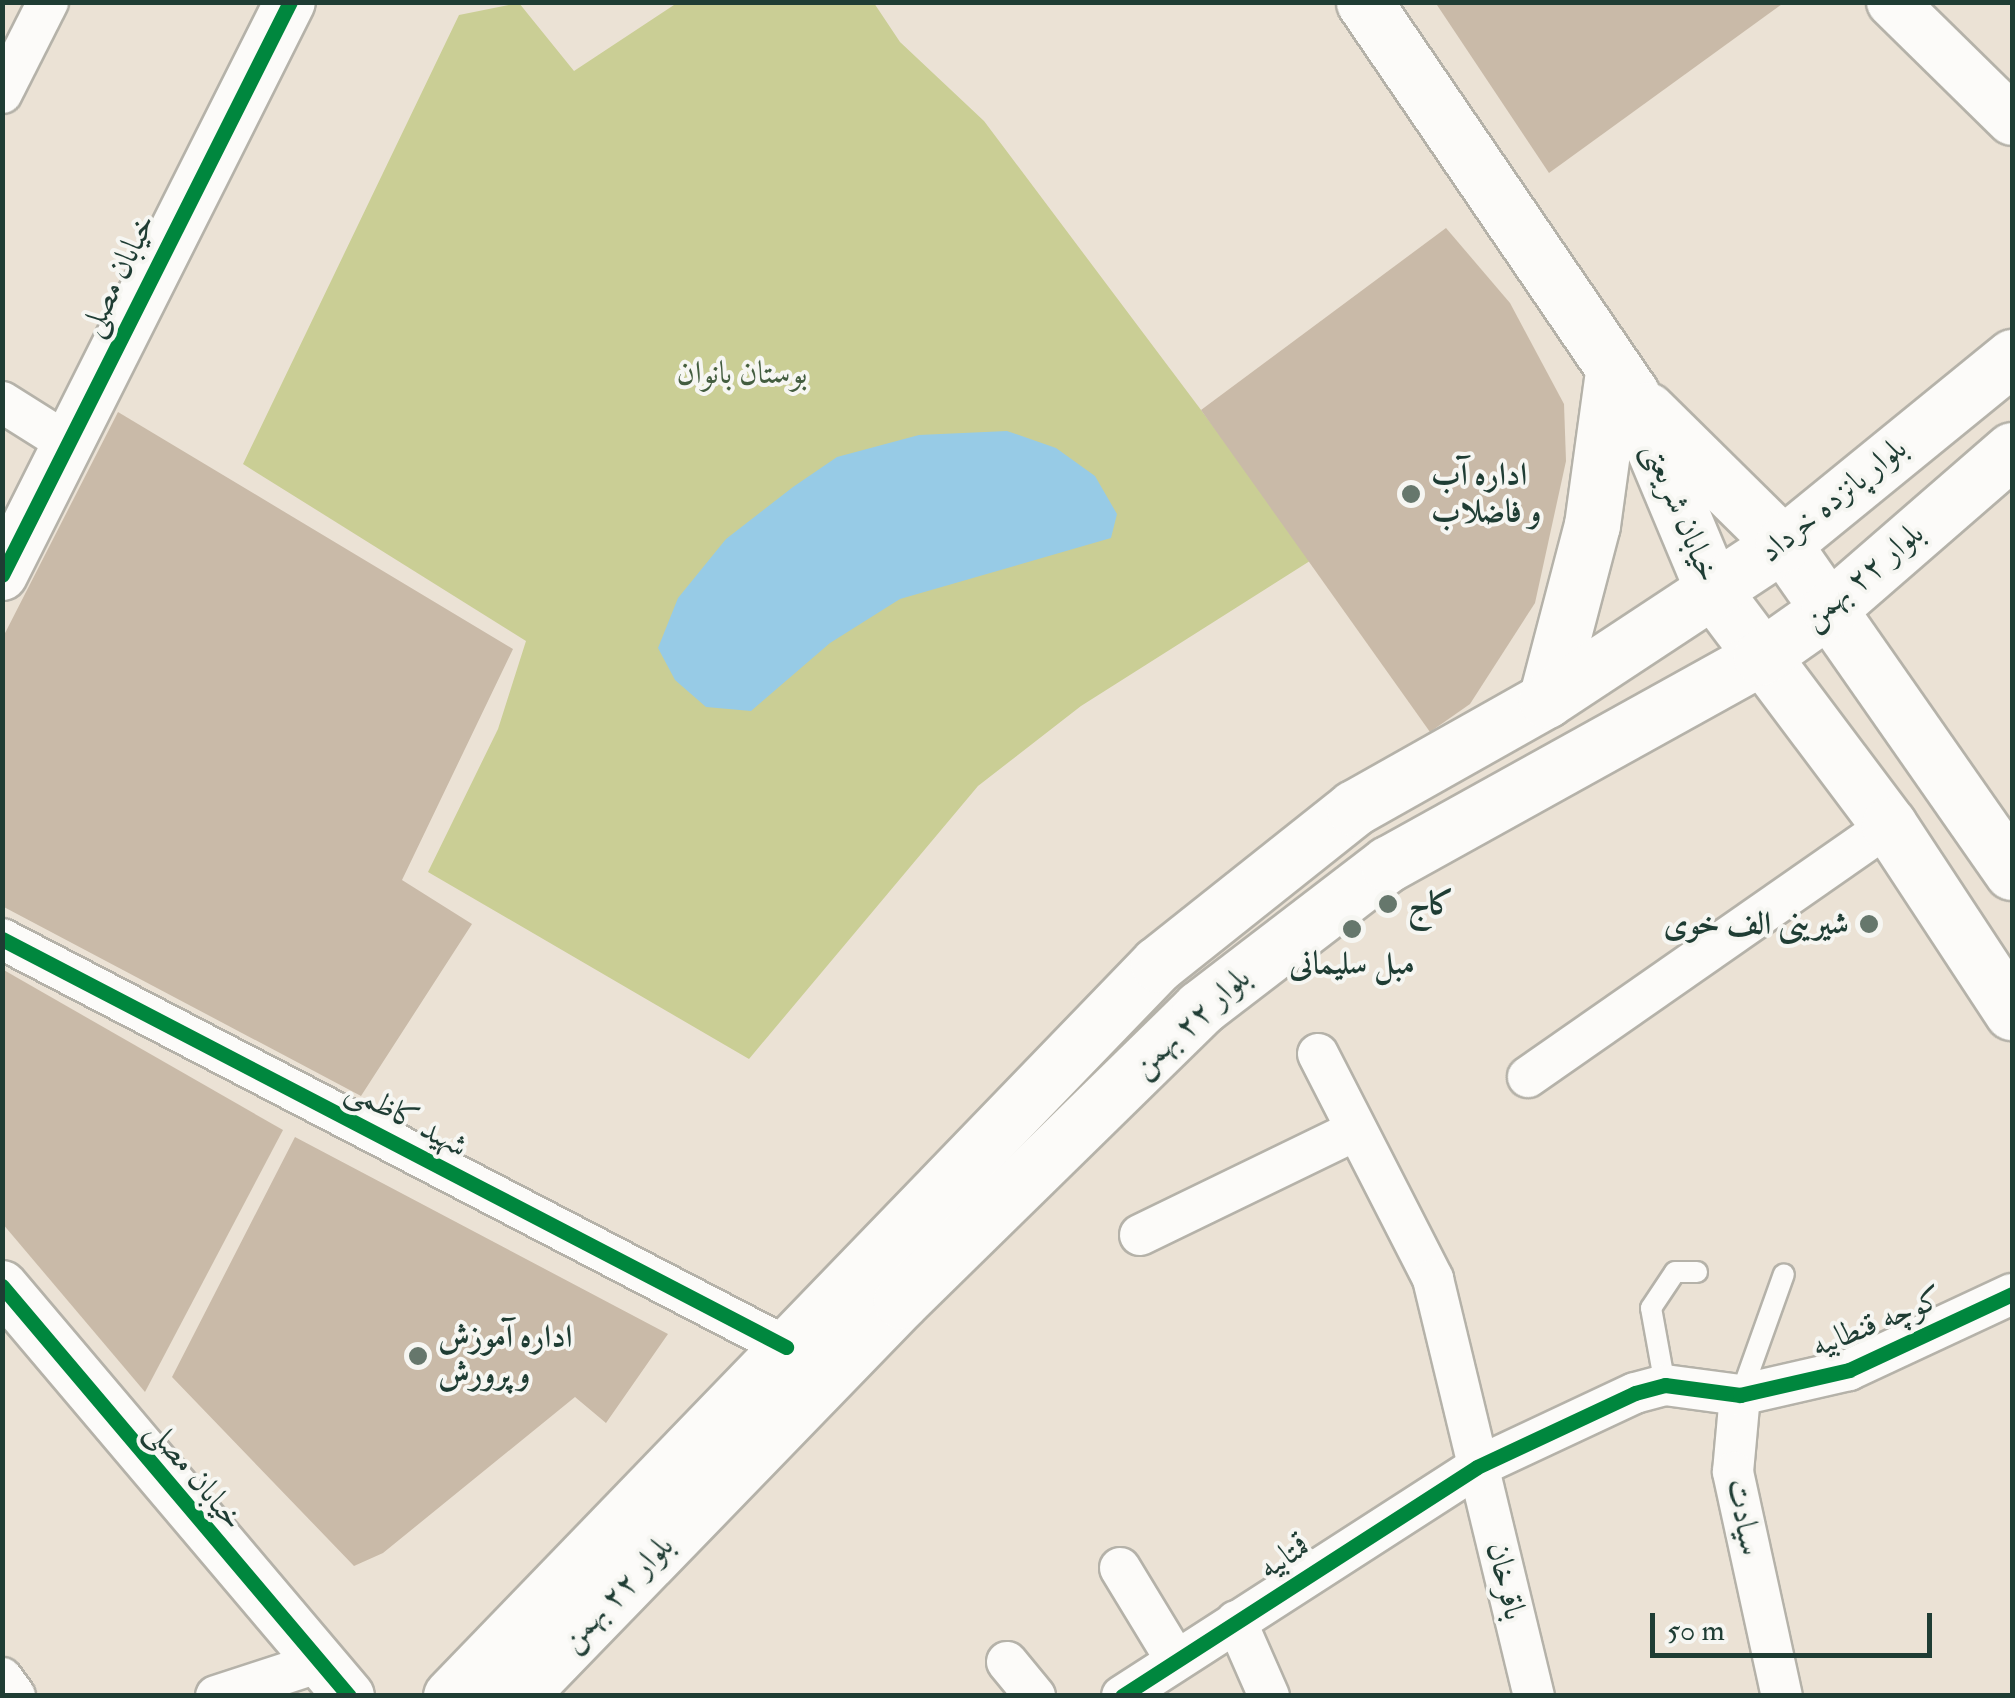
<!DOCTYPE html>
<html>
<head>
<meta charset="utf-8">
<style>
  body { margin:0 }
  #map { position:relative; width:2015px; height:1698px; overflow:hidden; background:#ebe2d5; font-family:"IM FELL Double Pica",Amiri,serif }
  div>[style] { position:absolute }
  .green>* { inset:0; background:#cace95 }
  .water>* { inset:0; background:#97cbe6 }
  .building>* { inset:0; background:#c9baa8 }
  .roads { filter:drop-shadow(2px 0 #b5b2a9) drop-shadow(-2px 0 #b5b2a9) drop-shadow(0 2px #b5b2a9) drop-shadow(0 -2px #b5b2a9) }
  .service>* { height:20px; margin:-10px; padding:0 10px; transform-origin:10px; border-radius:10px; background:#fcfbf9 }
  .minor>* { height:40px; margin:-20px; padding:0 20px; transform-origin:20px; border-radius:20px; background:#fcfbf9 }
  .tertiary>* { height:50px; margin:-25px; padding:0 25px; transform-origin:25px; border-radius:25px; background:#fcfbf9 }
  .secondary>* { height:55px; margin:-27.5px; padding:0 27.5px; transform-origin:27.5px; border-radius:27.5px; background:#fcfbf9 }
  .cycleway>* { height:15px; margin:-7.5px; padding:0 7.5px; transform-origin:7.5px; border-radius:7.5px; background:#00873e }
  .dots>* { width:28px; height:28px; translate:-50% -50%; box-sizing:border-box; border:5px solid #f6f6f2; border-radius:50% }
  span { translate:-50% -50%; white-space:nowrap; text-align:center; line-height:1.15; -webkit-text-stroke:8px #f6f6f2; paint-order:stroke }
  .street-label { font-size:32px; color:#1f3d34 }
  .park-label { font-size:32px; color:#435d3f }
  .poi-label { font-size:32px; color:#1f3d34; font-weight:700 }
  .left { translate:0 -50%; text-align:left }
  .right { translate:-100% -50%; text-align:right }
  .frame { position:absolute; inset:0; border:5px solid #1f3d34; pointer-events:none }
  .scale { position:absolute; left:1650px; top:1613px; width:282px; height:45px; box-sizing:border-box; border:5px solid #1f3d34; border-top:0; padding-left:12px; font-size:30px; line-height:35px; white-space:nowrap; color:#1f3d34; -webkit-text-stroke:8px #f6f6f2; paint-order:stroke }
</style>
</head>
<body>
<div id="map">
  <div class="green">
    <div style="clip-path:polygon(519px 3px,574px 71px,677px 3px,874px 3px,900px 42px,984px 121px,1313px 559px,1081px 706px,978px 786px,749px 1059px,428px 872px,498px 729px,526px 641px,243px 464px,459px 15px)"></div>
  </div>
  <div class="water">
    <div style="clip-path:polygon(1007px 431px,1056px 448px,1095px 476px,1117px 514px,1111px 538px,900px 599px,830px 643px,751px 711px,706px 707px,675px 680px,658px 648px,678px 598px,726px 539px,793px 487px,837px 457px,919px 435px)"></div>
  </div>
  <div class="building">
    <div style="clip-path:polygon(1435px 2px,1785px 2px,1549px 173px)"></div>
    <div style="clip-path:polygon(1446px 228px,1510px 303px,1564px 404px,1566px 461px,1535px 603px,1470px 704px,1430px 732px,1201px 410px)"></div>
    <div style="clip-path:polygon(118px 412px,513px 649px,402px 880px,472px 924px,361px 1096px,2px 906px,2px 639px)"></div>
    <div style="clip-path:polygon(2px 969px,283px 1130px,145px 1392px,2px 1223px)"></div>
    <div style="clip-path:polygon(295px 1137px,668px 1334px,606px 1423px,575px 1397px,383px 1553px,354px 1566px,172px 1377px)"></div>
  </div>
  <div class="roads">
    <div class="service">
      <div style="left:1665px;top:1385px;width:78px;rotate:-100.3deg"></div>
      <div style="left:1651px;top:1308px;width:43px;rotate:-56.3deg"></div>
      <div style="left:1675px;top:1272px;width:22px"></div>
      <div style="left:1741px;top:1394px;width:127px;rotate:-70.3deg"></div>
    </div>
    <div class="minor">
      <div style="left:2px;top:93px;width:102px;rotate:-63.2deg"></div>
      <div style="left:2px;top:402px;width:77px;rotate:32.2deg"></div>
      <div style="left:2px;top:939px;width:884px;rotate:27.49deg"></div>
      <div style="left:1318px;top:1054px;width:253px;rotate:62.9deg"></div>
      <div style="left:1433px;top:1279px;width:429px;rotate:76.4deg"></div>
      <div style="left:1528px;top:1077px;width:440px;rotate:-34.9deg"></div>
      <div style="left:1140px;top:1235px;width:240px;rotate:-25.9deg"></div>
      <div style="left:1740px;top:1395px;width:77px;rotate:95.2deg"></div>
      <div style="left:1733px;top:1472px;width:229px;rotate:77.7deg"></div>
      <div style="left:1120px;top:1568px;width:108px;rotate:58.7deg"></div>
      <div style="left:1236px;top:1621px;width:82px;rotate:66.3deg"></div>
      <div style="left:1007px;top:1662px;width:44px;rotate:50.5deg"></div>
      <div style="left:2px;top:1678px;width:22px;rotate:54deg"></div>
      <div style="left:216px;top:1696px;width:109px;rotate:-18.1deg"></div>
      <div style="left:1122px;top:1696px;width:422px;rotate:-32.8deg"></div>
      <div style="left:1477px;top:1467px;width:174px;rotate:-25.1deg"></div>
      <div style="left:1635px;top:1393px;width:31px;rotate:-15deg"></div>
      <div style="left:1665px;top:1385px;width:76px;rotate:7.6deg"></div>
      <div style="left:1740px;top:1395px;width:112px;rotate:-12.9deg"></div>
      <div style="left:1849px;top:1370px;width:180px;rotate:-25deg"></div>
    </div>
    <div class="tertiary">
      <div style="left:1892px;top:2px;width:168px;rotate:44.5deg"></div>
      <div style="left:2px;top:575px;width:641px;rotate:-63.32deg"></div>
      <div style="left:2px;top:1286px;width:537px;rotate:49.76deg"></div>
    </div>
    <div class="secondary">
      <div style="left:1364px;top:2px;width:474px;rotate:55.7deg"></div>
      <div style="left:1631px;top:394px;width:215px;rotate:67.3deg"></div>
      <div style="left:1714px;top:592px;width:291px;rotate:53.1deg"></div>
      <div style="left:1889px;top:825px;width:224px;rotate:56.7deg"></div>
      <div style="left:1647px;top:410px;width:191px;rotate:44.6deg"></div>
      <div style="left:1783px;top:544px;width:400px;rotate:55.1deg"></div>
      <div style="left:1546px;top:700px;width:181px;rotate:-75.3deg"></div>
      <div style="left:1592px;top:525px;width:154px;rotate:-82.2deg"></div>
      <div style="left:451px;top:1696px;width:1018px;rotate:-46deg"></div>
      <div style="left:1158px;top:964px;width:251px;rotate:-38.5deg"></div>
      <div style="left:1354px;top:808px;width:220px;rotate:-29.4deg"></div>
      <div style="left:1546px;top:700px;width:284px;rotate:-33.4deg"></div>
      <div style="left:1783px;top:544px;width:296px;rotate:-39.2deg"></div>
      <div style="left:518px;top:1696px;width:550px;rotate:-45.88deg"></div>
      <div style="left:901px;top:1301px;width:419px;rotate:-44.4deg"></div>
      <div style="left:1200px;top:1008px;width:237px;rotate:-37.5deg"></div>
      <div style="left:1388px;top:864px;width:427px;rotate:-29deg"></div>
      <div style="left:1761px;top:657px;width:83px;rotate:-35.2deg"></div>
      <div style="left:1829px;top:609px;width:242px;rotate:-41deg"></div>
    </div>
  </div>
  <div class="cycleway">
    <div style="left:2px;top:575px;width:641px;rotate:-63.32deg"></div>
    <div style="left:2px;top:939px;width:884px;rotate:27.49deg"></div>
    <div style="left:2px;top:1286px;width:537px;rotate:49.76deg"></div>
    <div style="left:1122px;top:1696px;width:422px;rotate:-32.8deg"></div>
    <div style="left:1477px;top:1467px;width:174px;rotate:-25.1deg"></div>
    <div style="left:1635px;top:1393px;width:31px;rotate:-15deg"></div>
    <div style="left:1665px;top:1385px;width:76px;rotate:7.6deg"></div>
    <div style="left:1740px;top:1395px;width:112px;rotate:-12.9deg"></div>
    <div style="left:1849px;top:1370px;width:180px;rotate:-25deg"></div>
  </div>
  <div class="dots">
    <div style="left:1411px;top:494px;background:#66776c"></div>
    <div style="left:1388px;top:904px;background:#66776c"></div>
    <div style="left:1869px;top:924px;background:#66776c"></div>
    <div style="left:1352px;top:929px;background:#66776c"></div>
    <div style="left:418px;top:1356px;background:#66776c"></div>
  </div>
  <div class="street-label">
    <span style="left:118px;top:275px;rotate:-64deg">خیابان مصلی</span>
    <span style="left:1833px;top:500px;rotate:-39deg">بلوار پانزده خرداد</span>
    <span style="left:1681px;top:512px;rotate:67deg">خیابان شریعتی</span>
    <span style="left:1863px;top:576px;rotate:-40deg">بلوار ۲۲ بهمن</span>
    <span style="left:1191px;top:1022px;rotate:-42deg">بلوار ۲۲ بهمن</span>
    <span style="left:407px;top:1118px;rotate:28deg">شهید کاظمی</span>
    <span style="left:1877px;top:1322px;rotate:-22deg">کوچه قنطابیه</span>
    <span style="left:195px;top:1475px;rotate:50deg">خیابان مصلی</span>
    <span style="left:1744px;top:1517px;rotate:79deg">سیادت</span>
    <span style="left:1284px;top:1557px;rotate:-33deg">قمتابیه</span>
    <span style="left:1506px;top:1581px;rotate:76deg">باقرخان</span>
    <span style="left:617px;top:1593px;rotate:-46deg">بلوار ۲۲ بهمن</span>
  </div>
  <div class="park-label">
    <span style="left:742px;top:373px">بوستان بانوان</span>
  </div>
  <div class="poi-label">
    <span class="left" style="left:1431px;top:494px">اداره آب<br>و فاضلاب</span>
    <span class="left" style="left:1408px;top:904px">کاج</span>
    <span class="right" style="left:1849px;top:924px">شیرینی الف خوی</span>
    <span style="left:1352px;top:964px">مبل سلیمانی</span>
    <span class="left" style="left:438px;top:1356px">اداره آموزش<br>و پرورش</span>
  </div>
  <div class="frame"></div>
  <div class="scale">50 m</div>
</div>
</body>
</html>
